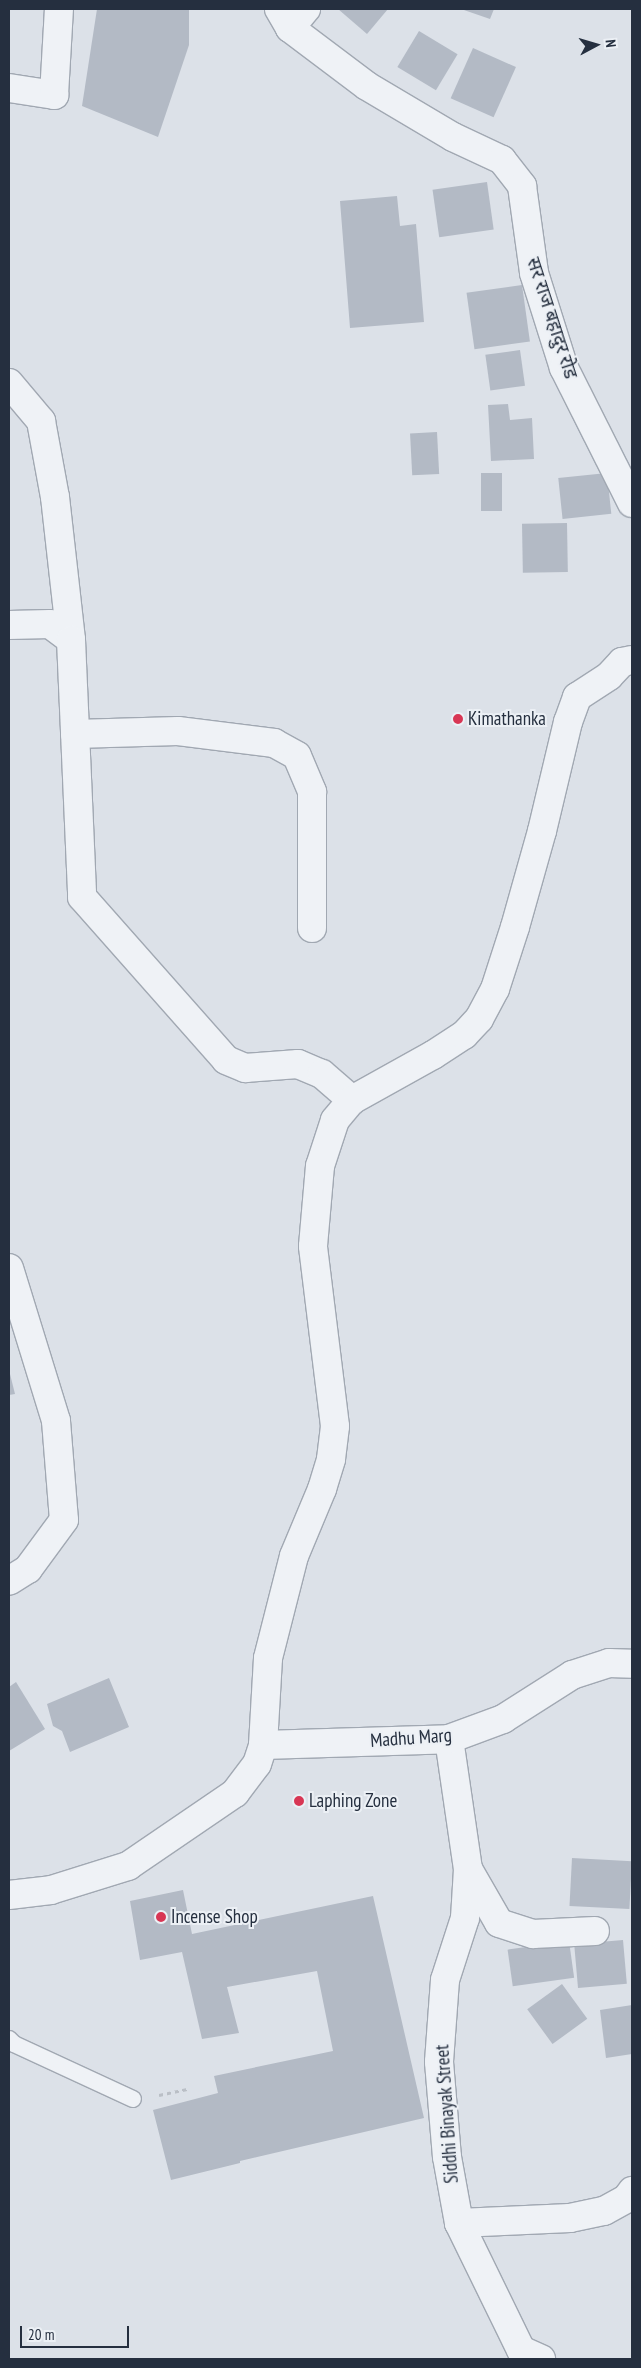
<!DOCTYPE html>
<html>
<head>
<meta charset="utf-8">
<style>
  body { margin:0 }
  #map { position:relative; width:641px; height:2368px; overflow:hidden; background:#dce1e8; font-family:"PT Sans Narrow","Noto Sans Devanagari",sans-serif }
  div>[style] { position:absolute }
  .building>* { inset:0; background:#b3bac5; transform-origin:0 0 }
  .path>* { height:3px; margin-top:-1.5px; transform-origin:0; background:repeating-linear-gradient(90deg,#babfc6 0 4px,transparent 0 8px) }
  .roads { filter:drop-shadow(1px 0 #a1a8b2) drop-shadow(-1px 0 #a1a8b2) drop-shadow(0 1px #a1a8b2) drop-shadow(0 -1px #a1a8b2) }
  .service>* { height:16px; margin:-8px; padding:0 8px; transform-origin:8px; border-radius:8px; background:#eff2f6 }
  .minor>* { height:28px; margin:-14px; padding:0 14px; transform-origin:14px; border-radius:14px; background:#eff2f6 }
  .tertiary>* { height:28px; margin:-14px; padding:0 14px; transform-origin:14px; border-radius:14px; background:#eff2f6 }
  .dots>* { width:14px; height:14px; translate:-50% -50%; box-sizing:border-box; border:2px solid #ecf0f5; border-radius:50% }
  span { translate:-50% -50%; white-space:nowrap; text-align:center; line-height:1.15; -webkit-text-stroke:4px #ecf0f5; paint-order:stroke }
  .street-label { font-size:19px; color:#252f3f }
  .poi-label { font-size:19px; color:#252f3f }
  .left { translate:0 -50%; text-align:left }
  .frame { position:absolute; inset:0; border:10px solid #252f3f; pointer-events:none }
  .north { position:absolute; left:571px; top:20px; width:50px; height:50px; -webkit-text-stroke:4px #ecf0f5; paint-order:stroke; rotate:84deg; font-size:14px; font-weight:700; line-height:20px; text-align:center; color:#252f3f }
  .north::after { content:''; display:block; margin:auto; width:18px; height:22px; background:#252f3f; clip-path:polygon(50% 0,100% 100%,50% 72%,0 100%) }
  .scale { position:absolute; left:20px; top:2326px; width:109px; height:22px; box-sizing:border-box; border:2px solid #252f3f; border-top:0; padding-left:6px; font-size:15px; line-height:18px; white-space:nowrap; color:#252f3f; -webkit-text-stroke:4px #ecf0f5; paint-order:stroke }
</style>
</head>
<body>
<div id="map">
  <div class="building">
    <div style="clip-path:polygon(97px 9px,189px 9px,189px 45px,158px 137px,82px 106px)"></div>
    <div style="clip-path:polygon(338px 9px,388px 9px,367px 34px)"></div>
    <div style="clip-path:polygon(461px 9px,494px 9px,490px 19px)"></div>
    <div style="left:419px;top:31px;width:45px;height:42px;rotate:31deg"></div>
    <div style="left:473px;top:48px;width:47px;height:55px;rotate:24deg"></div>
    <div style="left:487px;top:182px;width:48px;height:55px;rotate:82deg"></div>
    <div style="clip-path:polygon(397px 196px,400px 226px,416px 224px,424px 322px,350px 328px,340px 201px)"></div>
    <div style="left:522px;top:285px;width:57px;height:56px;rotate:82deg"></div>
    <div style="left:520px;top:350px;width:36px;height:35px;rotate:82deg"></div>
    <div style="clip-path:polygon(508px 404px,510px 420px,532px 418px,534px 459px,491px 461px,488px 405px)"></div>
    <div style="left:437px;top:432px;width:42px;height:27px;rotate:87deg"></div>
    <div style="left:481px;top:473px;width:21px;height:38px"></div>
    <div style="left:607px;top:473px;width:41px;height:49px;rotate:84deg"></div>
    <div style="left:567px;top:523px;width:49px;height:45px;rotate:89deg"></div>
    <div style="clip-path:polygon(9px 1370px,15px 1394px,9px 1395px)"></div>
    <div style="clip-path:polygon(109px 1678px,129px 1727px,70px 1752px,62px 1731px,53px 1726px,47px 1704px)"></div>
    <div style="clip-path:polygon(16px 1682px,45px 1729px,9px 1751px,9px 1687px)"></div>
    <div style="left:572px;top:1858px;width:60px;height:48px;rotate:3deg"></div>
    <div style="clip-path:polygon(183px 1890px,192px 1934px,373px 1896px,424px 2118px,240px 2161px,240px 2163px,171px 2180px,153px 2110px,218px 2093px,214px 2076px,333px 2051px,317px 1971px,227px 1987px,239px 2033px,202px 2039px,182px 1952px,140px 1960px,130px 1901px)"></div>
    <div style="left:623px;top:1940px;width:44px;height:49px;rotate:85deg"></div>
    <div style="left:569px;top:1941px;width:37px;height:62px;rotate:82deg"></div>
    <div style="left:562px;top:1984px;width:43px;height:43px;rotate:54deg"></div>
    <div style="clip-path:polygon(632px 2005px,632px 2054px,606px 2058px,600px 2010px)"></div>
  </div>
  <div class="path">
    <div style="left:159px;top:2095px;width:30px;rotate:-12deg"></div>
  </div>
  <div class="roads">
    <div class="service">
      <div style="left:9px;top:2039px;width:7px;rotate:45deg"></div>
      <div style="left:14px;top:2044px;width:131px;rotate:24.8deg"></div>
    </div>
    <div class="minor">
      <div style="left:290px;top:28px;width:25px;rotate:-50deg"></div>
      <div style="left:9px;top:88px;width:46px;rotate:8.8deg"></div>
      <div style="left:54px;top:95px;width:86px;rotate:-86.7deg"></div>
      <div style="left:9px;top:383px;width:50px;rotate:49.9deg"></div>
      <div style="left:41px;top:421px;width:77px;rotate:79.6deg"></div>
      <div style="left:55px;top:497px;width:144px;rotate:83.6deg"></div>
      <div style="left:9px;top:625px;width:41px;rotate:-1.4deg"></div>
      <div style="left:50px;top:624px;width:26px;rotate:37deg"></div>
      <div style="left:71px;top:640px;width:257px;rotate:87.5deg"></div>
      <div style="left:82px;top:897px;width:217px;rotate:48.5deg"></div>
      <div style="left:226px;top:1060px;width:21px;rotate:23deg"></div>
      <div style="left:245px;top:1068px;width:53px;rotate:-4.3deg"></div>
      <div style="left:298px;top:1064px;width:26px;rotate:23deg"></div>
      <div style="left:322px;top:1074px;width:40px;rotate:41deg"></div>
      <div style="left:75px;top:734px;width:103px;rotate:-1.7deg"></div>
      <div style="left:178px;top:731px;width:97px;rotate:7.1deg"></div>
      <div style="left:274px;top:743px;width:26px;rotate:29deg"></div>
      <div style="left:297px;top:756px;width:39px;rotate:67deg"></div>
      <div style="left:312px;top:792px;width:136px;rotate:90deg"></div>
      <div style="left:9px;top:1268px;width:160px;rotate:72.9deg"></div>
      <div style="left:56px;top:1421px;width:99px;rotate:85.4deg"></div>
      <div style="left:64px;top:1520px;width:61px;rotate:126.3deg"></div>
      <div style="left:28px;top:1569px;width:22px;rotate:148deg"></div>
      <div style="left:449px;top:1739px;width:131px;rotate:81.7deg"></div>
      <div style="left:468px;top:1869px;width:49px;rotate:93.5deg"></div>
      <div style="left:465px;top:1918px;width:65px;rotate:107.9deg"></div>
      <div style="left:445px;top:1980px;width:82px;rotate:94.2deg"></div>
      <div style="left:439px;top:2062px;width:95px;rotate:85.2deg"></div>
      <div style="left:447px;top:2157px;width:67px;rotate:79.7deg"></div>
      <div style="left:459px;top:2223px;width:141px;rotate:64deg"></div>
      <div style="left:521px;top:2350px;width:22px;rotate:24deg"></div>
      <div style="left:468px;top:1869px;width:62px;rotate:60.1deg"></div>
      <div style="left:499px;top:1923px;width:36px;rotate:18deg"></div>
      <div style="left:533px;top:1934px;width:62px;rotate:-2.8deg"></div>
      <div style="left:459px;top:2223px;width:111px;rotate:-2.6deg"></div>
      <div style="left:570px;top:2218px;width:35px;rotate:-12deg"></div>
      <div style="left:604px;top:2211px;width:26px;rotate:-29deg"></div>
      <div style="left:627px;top:2198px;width:9px;rotate:-54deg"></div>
    </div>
    <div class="tertiary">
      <div style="left:279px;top:9px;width:22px;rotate:60deg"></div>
      <div style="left:290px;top:28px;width:96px;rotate:37deg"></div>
      <div style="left:367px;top:86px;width:100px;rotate:30.7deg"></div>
      <div style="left:453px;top:137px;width:54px;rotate:25.1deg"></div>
      <div style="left:502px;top:160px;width:33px;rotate:52deg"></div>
      <div style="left:522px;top:186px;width:88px;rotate:82.1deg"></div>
      <div style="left:534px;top:273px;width:100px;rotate:72.5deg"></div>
      <div style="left:564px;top:368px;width:151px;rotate:63.3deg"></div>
      <div style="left:263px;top:1745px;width:186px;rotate:-1.8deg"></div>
      <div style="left:449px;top:1739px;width:58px;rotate:-20.3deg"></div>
      <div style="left:503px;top:1719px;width:82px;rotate:-32.5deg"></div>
      <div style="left:572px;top:1675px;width:39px;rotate:-18deg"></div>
      <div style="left:609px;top:1663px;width:23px;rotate:2deg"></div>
      <div style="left:9px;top:1895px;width:42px;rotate:-6.8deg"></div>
      <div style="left:51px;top:1890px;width:81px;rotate:-17.3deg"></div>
      <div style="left:128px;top:1866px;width:130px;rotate:-34.3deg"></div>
      <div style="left:235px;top:1793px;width:36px;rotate:-53deg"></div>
      <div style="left:257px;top:1764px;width:20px;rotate:-72deg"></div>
      <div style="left:263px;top:1745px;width:87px;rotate:-86.7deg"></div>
      <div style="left:268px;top:1658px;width:105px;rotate:-75.7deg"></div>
      <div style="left:294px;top:1556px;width:73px;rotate:-67.3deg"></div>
      <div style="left:322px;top:1489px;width:31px;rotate:-73deg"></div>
      <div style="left:331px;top:1459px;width:33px;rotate:-83deg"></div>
      <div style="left:335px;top:1426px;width:181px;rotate:-97deg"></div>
      <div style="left:313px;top:1246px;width:80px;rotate:-85deg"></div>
      <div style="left:320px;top:1166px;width:48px;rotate:-71.9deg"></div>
      <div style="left:335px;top:1120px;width:26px;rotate:-50deg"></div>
      <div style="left:352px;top:1100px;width:93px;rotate:-29.1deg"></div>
      <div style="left:433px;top:1055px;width:37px;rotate:-33deg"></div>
      <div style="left:464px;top:1035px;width:22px;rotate:-47deg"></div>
      <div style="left:479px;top:1019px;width:34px;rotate:-62deg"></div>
      <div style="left:495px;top:989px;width:65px;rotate:-72.1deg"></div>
      <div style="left:515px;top:927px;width:100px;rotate:-74.3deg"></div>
      <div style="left:542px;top:831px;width:112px;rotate:-76.6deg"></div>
      <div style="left:568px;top:722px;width:27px;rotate:-70deg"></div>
      <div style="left:577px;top:697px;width:38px;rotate:-33deg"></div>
      <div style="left:609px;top:676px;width:19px;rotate:-47deg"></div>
      <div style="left:622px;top:662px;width:10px;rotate:-11deg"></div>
    </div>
  </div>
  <div class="dots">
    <div style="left:458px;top:719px;background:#d83654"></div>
    <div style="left:299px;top:1801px;background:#d83654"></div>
    <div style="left:161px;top:1917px;background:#d83654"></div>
  </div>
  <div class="street-label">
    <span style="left:552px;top:318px;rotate:72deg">सर राज बहादुर रोड</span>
    <span style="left:411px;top:1738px;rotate:-4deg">Madhu Marg</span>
    <span style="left:447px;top:2114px;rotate:-94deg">Siddhi Binayak Street</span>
  </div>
  <div class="poi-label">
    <span class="left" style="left:468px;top:719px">Kimathanka</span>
    <span class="left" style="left:309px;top:1801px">Laphing Zone</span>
    <span class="left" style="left:171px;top:1917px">Incense Shop</span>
  </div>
  <div class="frame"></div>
  <div class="north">N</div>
  <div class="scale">20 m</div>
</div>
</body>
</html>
